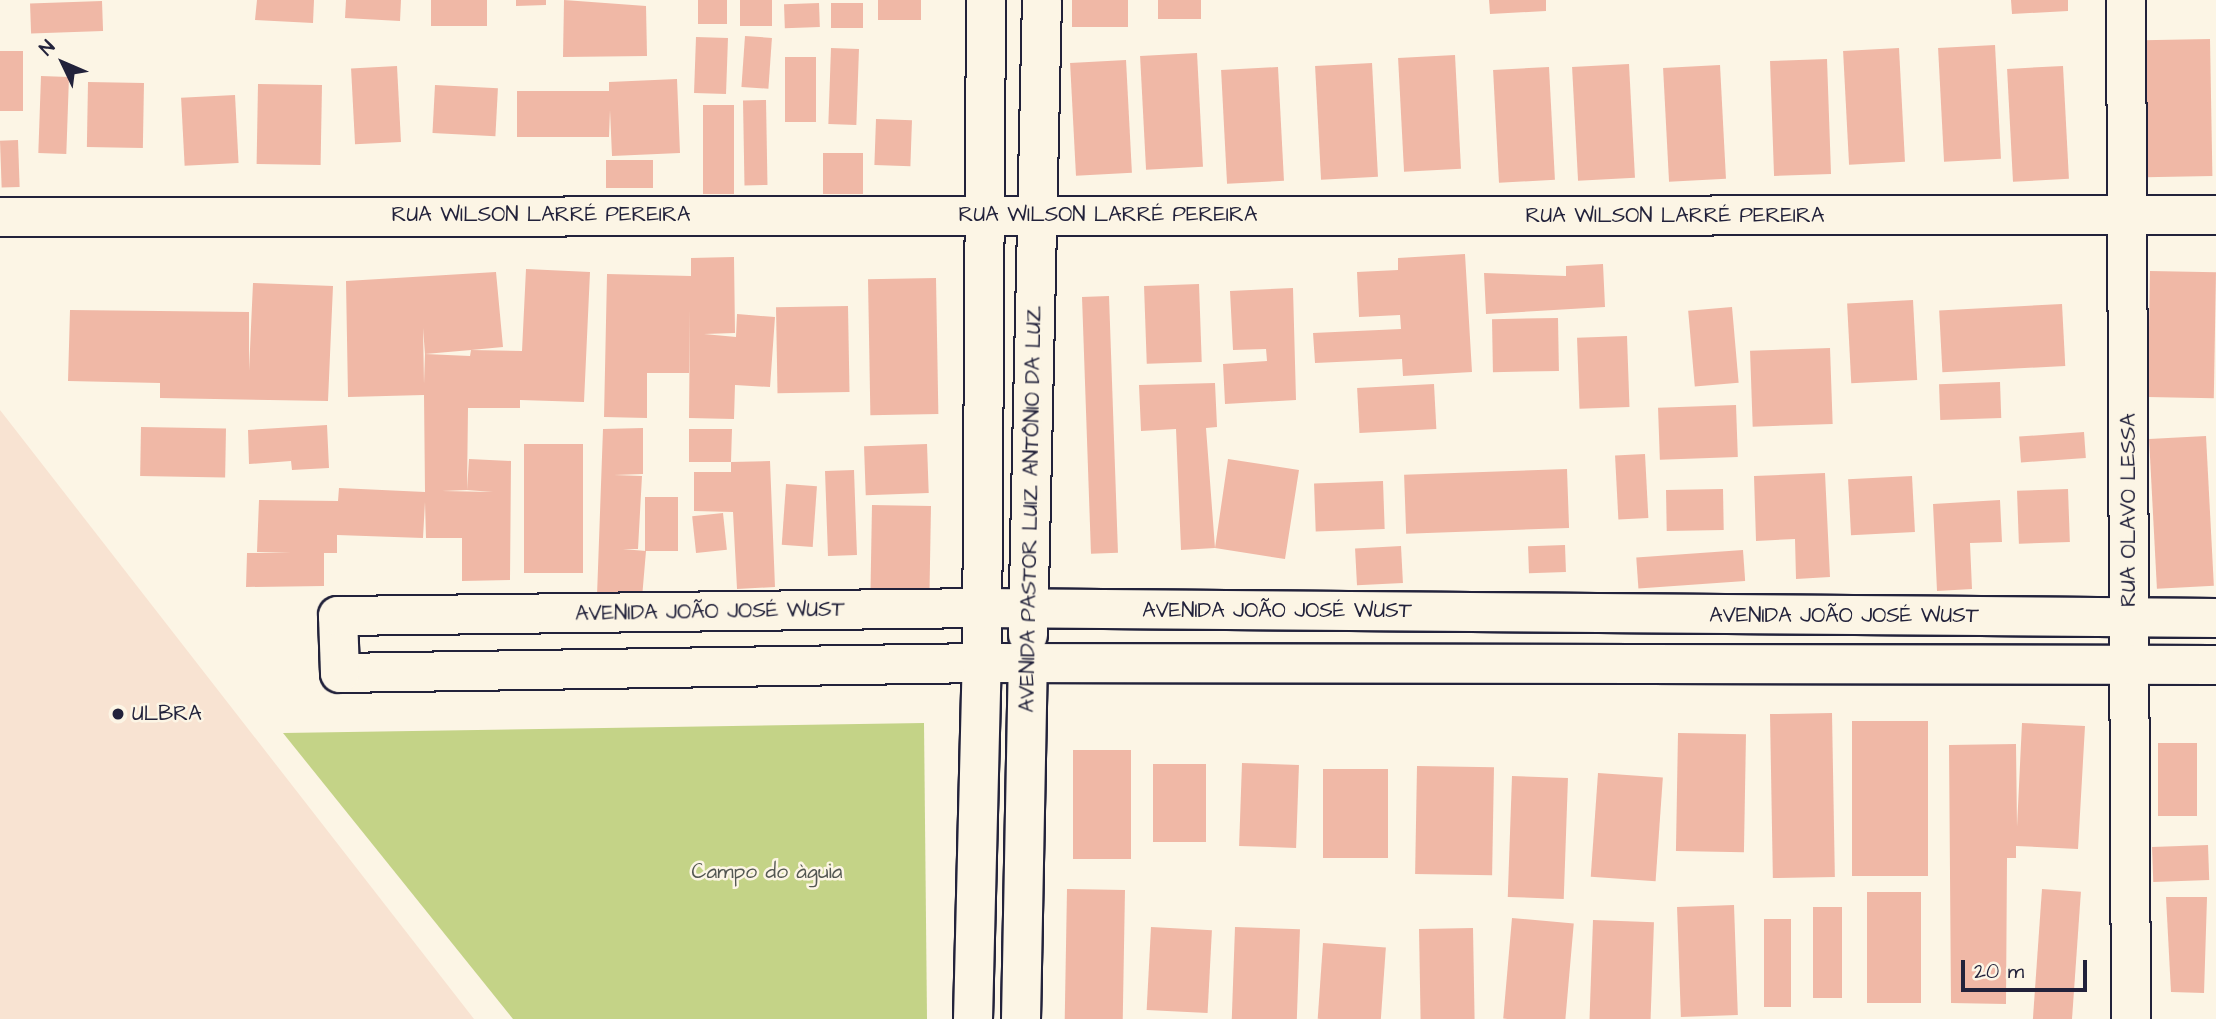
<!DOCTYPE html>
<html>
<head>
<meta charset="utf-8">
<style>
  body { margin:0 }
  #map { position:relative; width:2216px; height:1019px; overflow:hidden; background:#fcf5e5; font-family:"Architects Daughter",sans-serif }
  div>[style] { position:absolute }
  .built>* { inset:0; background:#f8e3d2 }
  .green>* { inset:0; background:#c4d387 }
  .building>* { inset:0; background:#f0b8a6; transform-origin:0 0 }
  .roads { filter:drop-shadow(2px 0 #22223b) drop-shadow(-2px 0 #22223b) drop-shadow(0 2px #22223b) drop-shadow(0 -2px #22223b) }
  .minor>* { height:38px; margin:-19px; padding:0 19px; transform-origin:19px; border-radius:19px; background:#fcf5e5 }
  .tertiary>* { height:38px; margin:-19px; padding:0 19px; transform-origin:19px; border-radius:19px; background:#fcf5e5 }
  .dots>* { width:19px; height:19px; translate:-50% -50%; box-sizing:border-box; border:4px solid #fcf5e5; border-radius:50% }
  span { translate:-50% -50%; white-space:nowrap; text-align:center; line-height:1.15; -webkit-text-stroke:5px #fcf5e5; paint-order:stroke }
  .street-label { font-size:21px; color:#22223b }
  .poi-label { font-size:21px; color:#22223b }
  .left { translate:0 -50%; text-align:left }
  .park-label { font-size:21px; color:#535752 }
  .north { position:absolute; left:28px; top:28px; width:70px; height:70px; -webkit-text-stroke:5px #fcf5e5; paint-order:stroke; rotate:314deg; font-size:19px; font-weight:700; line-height:28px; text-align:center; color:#22223b }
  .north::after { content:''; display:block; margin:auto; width:24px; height:32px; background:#22223b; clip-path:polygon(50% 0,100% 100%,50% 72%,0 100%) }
  .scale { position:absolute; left:1961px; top:960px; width:126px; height:32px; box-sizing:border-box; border:4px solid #22223b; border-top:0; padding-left:9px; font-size:21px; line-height:24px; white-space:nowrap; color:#22223b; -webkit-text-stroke:5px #fcf5e5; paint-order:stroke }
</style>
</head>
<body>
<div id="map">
  <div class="built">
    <div style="clip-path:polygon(0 410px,474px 1019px,0 1019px)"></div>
  </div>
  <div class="green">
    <div style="clip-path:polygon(924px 723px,927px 1019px,513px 1019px,283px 733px)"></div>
  </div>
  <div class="building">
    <div style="clip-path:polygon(257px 0,314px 0,313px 23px,255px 20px)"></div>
    <div style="clip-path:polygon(346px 0,401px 0,400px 21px,345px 18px)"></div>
    <div style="left:431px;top:0;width:56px;height:26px"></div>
    <div style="clip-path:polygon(516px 0,546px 0,546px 5px,516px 6px)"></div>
    <div style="clip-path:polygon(564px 0,646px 6px,647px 56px,563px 57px)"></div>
    <div style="left:698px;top:0;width:29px;height:24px"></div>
    <div style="left:740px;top:0;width:32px;height:26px"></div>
    <div style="left:878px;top:0;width:43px;height:20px"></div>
    <div style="left:1072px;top:0;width:56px;height:27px"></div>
    <div style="left:1158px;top:0;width:43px;height:19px"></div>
    <div style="clip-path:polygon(1489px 0,1546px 0,1546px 11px,1490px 14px)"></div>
    <div style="clip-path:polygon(2011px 0,2068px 0,2068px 11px,2012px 14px)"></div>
    <div style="left:102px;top:1px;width:30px;height:72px;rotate:88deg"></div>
    <div style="left:819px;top:3px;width:24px;height:35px;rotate:88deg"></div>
    <div style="left:863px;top:3px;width:25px;height:32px;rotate:90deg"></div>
    <div style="left:745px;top:36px;width:27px;height:51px;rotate:4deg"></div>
    <div style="left:696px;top:37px;width:32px;height:56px;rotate:2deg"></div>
    <div style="left:2210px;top:39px;width:137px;height:67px;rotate:89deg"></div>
    <div style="left:1995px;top:45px;width:114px;height:57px;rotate:87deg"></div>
    <div style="left:831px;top:48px;width:28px;height:76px;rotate:2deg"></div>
    <div style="left:1899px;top:48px;width:114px;height:56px;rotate:87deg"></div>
    <div style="left:23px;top:51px;width:60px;height:23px;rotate:90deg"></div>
    <div style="left:1197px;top:53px;width:114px;height:57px;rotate:87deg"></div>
    <div style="left:1455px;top:55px;width:114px;height:57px;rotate:87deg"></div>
    <div style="left:785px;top:57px;width:31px;height:65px"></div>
    <div style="left:1827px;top:59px;width:115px;height:57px;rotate:88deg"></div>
    <div style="left:1126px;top:60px;width:113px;height:56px;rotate:87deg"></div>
    <div style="left:1372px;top:63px;width:114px;height:57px;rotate:87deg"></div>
    <div style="left:1629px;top:64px;width:114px;height:57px;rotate:87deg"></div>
    <div style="left:1720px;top:65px;width:114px;height:57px;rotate:87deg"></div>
    <div style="left:397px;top:66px;width:76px;height:46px;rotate:87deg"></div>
    <div style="left:2063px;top:66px;width:113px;height:56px;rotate:87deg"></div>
    <div style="left:1278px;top:67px;width:114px;height:57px;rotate:87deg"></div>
    <div style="left:1549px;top:67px;width:113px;height:56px;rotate:87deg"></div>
    <div style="left:41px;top:76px;width:28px;height:77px;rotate:2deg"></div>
    <div style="clip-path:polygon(677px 79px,680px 153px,612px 156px,610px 110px,609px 137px,517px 137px,517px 91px,609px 91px,609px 82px)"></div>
    <div style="left:88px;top:82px;width:56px;height:65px;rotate:1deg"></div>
    <div style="left:258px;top:84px;width:64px;height:80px;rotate:1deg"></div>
    <div style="left:435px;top:85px;width:63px;height:48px;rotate:3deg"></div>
    <div style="left:235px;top:95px;width:68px;height:54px;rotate:87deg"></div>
    <div style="left:766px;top:100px;width:85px;height:23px;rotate:89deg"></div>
    <div style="left:703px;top:105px;width:31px;height:89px"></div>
    <div style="left:876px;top:119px;width:36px;height:46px;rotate:2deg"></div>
    <div style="left:18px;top:140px;width:47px;height:18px;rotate:88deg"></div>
    <div style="left:863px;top:153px;width:41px;height:40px;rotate:90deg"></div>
    <div style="left:653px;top:160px;width:28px;height:47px;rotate:90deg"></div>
    <div style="clip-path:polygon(1465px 254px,1472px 372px,1403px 376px,1402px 359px,1315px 363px,1313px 333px,1401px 329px,1400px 315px,1359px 317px,1357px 272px,1398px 270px,1398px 258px)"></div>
    <div style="clip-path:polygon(734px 257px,735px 333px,704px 334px,736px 337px,737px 314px,775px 317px,770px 387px,735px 385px,734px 419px,689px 418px,690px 308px,689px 373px,647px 373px,647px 418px,604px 417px,607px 274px,691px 276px,691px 258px)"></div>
    <div style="clip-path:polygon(1603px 264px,1605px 307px,1486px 314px,1484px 273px,1566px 276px,1566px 266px)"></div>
    <div style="clip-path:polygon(evenodd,526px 269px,590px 272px,584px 402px,520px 400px,520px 408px,468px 408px,467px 490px,442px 491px,493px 492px,467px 490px,469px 459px,511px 461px,510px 580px,462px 581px,462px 538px,426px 538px,425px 502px,423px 538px,337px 535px,337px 553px,324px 553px,324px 586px,246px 587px,247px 553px,291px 553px,257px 552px,259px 500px,338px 501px,339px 488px,425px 492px,424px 395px,348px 397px,346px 281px,496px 272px,503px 347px,471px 350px,522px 351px,526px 269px,423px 328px,425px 354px,471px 350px,470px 356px,425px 354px,424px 384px,423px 328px)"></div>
    <div style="left:2150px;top:271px;width:66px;height:126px;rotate:1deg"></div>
    <div style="left:936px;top:278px;width:136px;height:68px;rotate:89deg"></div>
    <div style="clip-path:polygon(253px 283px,333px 286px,328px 401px,160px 398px,160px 383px,68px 381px,70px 310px,249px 312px,249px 371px)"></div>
    <div style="left:1199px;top:284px;width:78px;height:55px;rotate:88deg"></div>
    <div style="clip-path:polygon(1293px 288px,1296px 400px,1225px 404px,1223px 364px,1267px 361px,1266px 349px,1233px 350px,1230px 291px)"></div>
    <div style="left:1109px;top:296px;width:257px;height:27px;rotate:88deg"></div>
    <div style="left:1913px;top:300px;width:80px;height:66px;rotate:87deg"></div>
    <div style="left:2062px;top:304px;width:62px;height:123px;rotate:87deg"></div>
    <div style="left:848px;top:306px;width:86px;height:72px;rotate:89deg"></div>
    <div style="left:1732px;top:307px;width:76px;height:44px;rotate:85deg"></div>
    <div style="left:1558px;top:318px;width:53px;height:66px;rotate:89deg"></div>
    <div style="left:1627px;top:336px;width:71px;height:50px;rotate:88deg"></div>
    <div style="left:1830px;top:348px;width:76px;height:80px;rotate:88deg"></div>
    <div style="left:2000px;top:382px;width:36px;height:61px;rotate:88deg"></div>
    <div style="clip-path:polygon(1215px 383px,1217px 427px,1206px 428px,1215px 548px,1228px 459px,1299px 470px,1285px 559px,1215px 548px,1181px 550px,1176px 429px,1141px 431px,1139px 385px)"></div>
    <div style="left:1434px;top:384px;width:45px;height:77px;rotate:87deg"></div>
    <div style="left:1736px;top:405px;width:52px;height:78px;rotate:88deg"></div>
    <div style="clip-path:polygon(327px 425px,329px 468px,292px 470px,291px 461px,249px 464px,248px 430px)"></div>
    <div style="left:141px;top:427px;width:85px;height:49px;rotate:1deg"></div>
    <div style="clip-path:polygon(643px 428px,643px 474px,614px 475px,642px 476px,638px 549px,623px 549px,646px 551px,642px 598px,597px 596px,603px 429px)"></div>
    <div style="clip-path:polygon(689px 429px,732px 429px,731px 462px,770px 461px,775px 587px,737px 589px,733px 512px,694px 511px,694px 472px,731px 472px,731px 462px,689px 462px)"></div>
    <div style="left:2084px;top:432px;width:26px;height:65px;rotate:86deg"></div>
    <div style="left:2206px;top:436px;width:150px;height:57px;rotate:87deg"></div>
    <div style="left:524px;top:444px;width:59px;height:129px"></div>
    <div style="left:927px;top:444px;width:49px;height:63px;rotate:88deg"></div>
    <div style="left:1645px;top:454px;width:64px;height:30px;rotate:87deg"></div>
    <div style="left:1567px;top:469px;width:59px;height:163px;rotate:88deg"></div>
    <div style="left:854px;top:470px;width:85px;height:29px;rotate:88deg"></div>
    <div style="clip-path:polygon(1825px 473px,1830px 577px,1796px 579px,1795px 539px,1756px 541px,1754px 476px)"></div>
    <div style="left:1912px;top:476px;width:56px;height:64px;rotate:87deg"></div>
    <div style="left:1383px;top:481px;width:48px;height:69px;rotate:88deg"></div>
    <div style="left:786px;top:484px;width:31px;height:61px;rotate:4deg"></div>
    <div style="left:1723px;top:489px;width:41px;height:57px;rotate:89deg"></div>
    <div style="left:2068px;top:489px;width:53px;height:51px;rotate:88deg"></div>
    <div style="left:645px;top:497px;width:33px;height:54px"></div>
    <div style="clip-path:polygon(2000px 500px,2002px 542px,1970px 543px,1972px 589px,1937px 591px,1933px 504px)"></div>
    <div style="left:872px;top:505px;width:59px;height:89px;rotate:1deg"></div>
    <div style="left:723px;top:513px;width:37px;height:31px;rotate:84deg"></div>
    <div style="left:1565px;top:545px;width:27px;height:37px;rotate:88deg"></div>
    <div style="left:1401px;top:546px;width:37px;height:46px;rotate:87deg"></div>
    <div style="left:1743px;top:550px;width:31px;height:107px;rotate:86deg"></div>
    <div style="left:1832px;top:713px;width:164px;height:62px;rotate:89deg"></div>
    <div style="left:1852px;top:721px;width:76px;height:155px"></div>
    <div style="clip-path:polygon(2022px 723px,2085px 726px,2078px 849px,2016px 846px,2016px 858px,2007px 858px,2006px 1004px,1951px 1003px,1949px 745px,2016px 744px,2017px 827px)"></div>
    <div style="left:1678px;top:733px;width:68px;height:118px;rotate:1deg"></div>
    <div style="left:2158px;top:743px;width:39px;height:73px"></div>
    <div style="left:1073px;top:750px;width:58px;height:109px"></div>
    <div style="left:1242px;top:763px;width:57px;height:83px;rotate:2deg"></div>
    <div style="left:1153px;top:764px;width:53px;height:78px"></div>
    <div style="left:1417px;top:766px;width:77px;height:108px;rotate:1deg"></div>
    <div style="left:1323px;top:769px;width:65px;height:89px"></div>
    <div style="left:1598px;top:773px;width:65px;height:104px;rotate:4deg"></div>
    <div style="left:1512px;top:776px;width:56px;height:121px;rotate:2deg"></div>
    <div style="left:2208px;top:845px;width:35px;height:56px;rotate:88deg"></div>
    <div style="left:1067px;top:889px;width:58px;height:130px;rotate:1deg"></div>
    <div style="left:2042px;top:889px;width:39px;height:131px;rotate:4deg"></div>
    <div style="left:1867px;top:892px;width:54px;height:111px"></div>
    <div style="clip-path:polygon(2166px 897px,2207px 897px,2204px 993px,2171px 992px)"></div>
    <div style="left:1734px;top:905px;width:110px;height:57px;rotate:88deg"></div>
    <div style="left:1813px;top:907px;width:29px;height:91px"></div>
    <div style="left:1512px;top:918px;width:62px;height:101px;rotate:5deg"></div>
    <div style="left:1764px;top:919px;width:27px;height:88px"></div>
    <div style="left:1593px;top:920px;width:61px;height:99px;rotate:2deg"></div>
    <div style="left:1151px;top:927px;width:61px;height:83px;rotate:3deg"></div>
    <div style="left:1235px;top:927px;width:65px;height:92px;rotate:2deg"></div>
    <div style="left:1473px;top:928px;width:91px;height:54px;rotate:89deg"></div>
    <div style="left:1323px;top:943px;width:63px;height:76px;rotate:4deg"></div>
  </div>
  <div class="roads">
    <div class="minor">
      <div style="left:2126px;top:0;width:1019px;rotate:89.72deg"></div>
      <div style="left:0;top:217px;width:2216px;rotate:-0.05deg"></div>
      <div style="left:973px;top:1019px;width:356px;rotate:-88.6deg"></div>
      <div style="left:982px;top:663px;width:642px;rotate:179.11deg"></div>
      <div style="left:340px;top:673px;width:57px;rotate:-92deg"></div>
      <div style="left:338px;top:616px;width:642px;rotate:-0.71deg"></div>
      <div style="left:1021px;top:1019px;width:358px;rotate:-88.9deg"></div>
    </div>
    <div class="tertiary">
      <div style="left:986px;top:0;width:663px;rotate:90.35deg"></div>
      <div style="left:982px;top:663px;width:1234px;rotate:0.09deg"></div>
      <div style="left:980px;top:608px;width:1236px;rotate:0.46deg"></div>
      <div style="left:1028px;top:635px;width:635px;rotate:-88.74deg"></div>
    </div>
  </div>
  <div class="dots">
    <div style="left:118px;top:714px;background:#22223b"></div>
  </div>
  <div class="street-label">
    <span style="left:541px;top:215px">RUA WILSON LARRÉ PEREIRA</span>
    <span style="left:1108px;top:215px">RUA WILSON LARRÉ PEREIRA</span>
    <span style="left:1675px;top:216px">RUA WILSON LARRÉ PEREIRA</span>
    <span style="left:1031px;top:509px;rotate:-89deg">AVENIDA PASTOR LUIZ ANTÔNIO DA LUZ</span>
    <span style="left:2129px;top:510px;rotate:-90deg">RUA OLAVO LESSA</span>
    <span style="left:1277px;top:611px">AVENIDA JOÃO JOSÉ WUST</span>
    <span style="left:710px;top:612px;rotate:-1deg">AVENIDA JOÃO JOSÉ WUST</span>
    <span style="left:1844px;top:616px">AVENIDA JOÃO JOSÉ WUST</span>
  </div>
  <div class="poi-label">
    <span class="left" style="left:132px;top:714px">ULBRA</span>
  </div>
  <div class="park-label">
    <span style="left:767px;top:872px">Campo do àguia</span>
  </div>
  <div class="north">N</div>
  <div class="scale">20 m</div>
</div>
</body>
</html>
